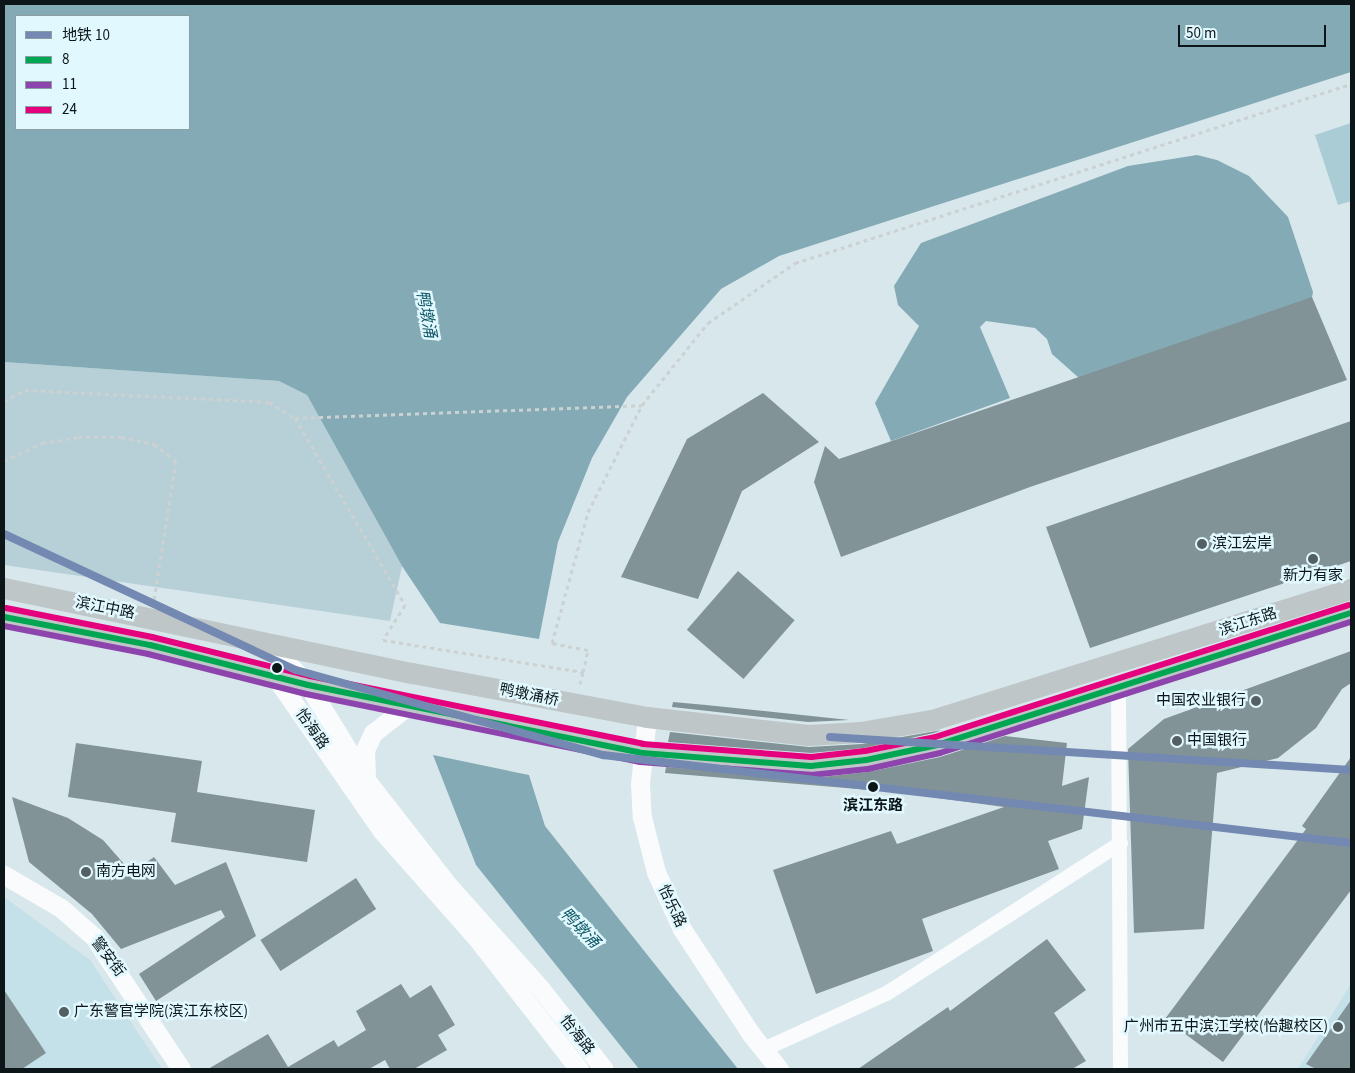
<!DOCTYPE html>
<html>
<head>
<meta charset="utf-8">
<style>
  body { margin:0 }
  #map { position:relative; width:1355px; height:1073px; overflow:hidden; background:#d7e7ec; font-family:"Source Sans 3","Noto Sans SC",sans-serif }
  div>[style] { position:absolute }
  .built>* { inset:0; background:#c4e0e8 }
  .green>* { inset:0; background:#b7cfd7 }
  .forest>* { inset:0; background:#a9ccd5 }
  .water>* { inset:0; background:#84abb5 }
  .building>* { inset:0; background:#829397; transform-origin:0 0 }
  .path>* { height:3px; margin-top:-1.5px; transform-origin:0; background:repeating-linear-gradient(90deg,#ccd1d2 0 4px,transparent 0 8px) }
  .minor>* { height:15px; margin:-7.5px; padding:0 7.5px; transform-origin:7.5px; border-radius:7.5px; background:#f9fbfc }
  .tertiary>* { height:19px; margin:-9.5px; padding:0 9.5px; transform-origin:9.5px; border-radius:9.5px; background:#f9fbfc }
  .secondary>* { height:21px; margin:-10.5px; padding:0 10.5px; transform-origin:10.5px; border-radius:10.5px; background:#bfc6c8 }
  .bus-1>* { height:6px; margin:-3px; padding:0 3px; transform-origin:3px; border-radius:3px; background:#00a651 }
  .bus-2>* { height:6px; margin:-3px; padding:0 3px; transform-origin:3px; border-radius:3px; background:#8e44ad }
  .bus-3>* { height:6px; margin:-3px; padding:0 3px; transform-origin:3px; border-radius:3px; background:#e5007d }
  .metro-1>* { height:8px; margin:-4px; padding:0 4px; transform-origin:4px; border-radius:4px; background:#7389b2 }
  .dots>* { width:14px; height:14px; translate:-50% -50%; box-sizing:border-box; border:2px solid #e0f8fe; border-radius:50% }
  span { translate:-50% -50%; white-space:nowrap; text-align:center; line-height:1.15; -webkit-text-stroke:5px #e0f8fe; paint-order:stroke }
  .poi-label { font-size:15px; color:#0c1619 }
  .left { translate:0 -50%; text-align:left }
  .right { translate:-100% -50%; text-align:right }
  .street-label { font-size:15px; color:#0c1619 }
  .stop-label { font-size:15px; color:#0c1619; font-weight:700 }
  .water-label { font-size:16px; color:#0f5564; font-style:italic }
  .frame { position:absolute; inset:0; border:5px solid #0c1619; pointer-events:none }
  .legend { position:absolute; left:15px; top:15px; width:175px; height:115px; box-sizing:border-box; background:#e0f8fe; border:1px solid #8b9ea2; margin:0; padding:6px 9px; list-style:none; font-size:15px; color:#0c1619 }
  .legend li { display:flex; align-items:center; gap:10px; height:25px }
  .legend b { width:25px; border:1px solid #8b9ea2 }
  .scale { position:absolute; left:1178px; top:25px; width:148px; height:22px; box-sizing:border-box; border:2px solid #0c1619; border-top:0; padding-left:6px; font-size:15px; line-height:18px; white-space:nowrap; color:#0c1619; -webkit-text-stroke:4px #e0f8fe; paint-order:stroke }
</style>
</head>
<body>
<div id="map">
  <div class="built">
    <div style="clip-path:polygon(4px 897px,90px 960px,162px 1069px,4px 1069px)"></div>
    <div style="clip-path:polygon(1351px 984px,1351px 1069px,1298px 1069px)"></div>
  </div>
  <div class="green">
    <div style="clip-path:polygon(4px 362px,279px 381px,307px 395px,402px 566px,390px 621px,4px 565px)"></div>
  </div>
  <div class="forest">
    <div style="clip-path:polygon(1351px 123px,1351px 201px,1338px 205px,1315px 135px)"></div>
  </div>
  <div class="water">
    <div style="clip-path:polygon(evenodd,4px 4px,1351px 4px,1351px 72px,779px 256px,721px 289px,627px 397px,592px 458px,558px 542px,539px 639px,440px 623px,402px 566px,307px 395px,279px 381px,4px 362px,4px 4px,16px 16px,189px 16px,189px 129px,16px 129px,16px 16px)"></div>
    <div style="clip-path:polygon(1197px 155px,1217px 160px,1249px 176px,1288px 217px,1313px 292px,1303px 346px,1079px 378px,1052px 354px,1047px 339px,1035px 328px,986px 321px,980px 327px,1010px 398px,891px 441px,875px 403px,919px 326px,898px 305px,894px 286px,921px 243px,1128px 166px)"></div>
    <div style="clip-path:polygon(433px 755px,529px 775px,545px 826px,738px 1069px,639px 1069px,476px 865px)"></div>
  </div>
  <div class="building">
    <div style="clip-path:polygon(1312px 297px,1347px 380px,1030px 487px,841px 557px,814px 482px,825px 446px,839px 459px)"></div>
    <div style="clip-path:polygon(763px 393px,819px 442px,742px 491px,698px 599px,621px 577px,687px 439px)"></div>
    <div style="clip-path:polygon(1351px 421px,1351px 561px,1090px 648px,1046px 527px)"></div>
    <div style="left:738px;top:571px;width:75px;height:78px;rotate:41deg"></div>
    <div style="clip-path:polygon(1351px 651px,1351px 683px,1342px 689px,1316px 728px,1278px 758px,1217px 773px,1204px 929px,1134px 933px,1128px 749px,1164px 719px)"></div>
    <div style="clip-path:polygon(673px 702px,706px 705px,849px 720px,808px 722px,672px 707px)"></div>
    <div style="clip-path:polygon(942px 730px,934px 733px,864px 748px,811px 753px,668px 742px,670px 732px,809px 747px,862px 744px)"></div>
    <div style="clip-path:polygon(1005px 736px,1067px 743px,1062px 786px,1089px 777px,1082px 829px,1048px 841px,1059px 869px,922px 919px,933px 951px,816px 994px,773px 870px,891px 831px,897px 844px,1004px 807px,894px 792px,665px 773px,666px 767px,812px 778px,868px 772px,940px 757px)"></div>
    <div style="clip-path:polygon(76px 743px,202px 761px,197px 792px,315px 810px,307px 862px,171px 842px,176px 813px,68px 797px)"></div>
    <div style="clip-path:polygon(1351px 757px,1351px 890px,1223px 1062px,1165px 1019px,1306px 829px,1302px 826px)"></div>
    <div style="clip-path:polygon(12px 797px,68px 818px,103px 840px,132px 873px,154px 857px,175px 885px,226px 862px,256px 936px,156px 1001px,139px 974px,225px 917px,221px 910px,121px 949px,92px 914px,29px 862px)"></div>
    <div style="left:356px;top:878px;width:37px;height:114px;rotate:57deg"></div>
    <div style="clip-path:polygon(1047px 939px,1086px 990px,1054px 1013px,1086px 1061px,1072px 1069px,858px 1069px,948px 1007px,950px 1011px)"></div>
    <div style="clip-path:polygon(401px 984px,410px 998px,431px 985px,455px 1025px,438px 1035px,447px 1050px,414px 1069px,390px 1069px,385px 1060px,369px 1069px,208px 1069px,268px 1034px,288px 1067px,334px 1040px,338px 1047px,366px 1030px,356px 1011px)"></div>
    <div style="clip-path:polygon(4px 990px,46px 1053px,22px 1069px,4px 1069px)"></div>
    <div style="clip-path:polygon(1351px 1000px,1351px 1069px,1316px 1069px,1306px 1064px)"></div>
  </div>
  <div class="path">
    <div style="left:4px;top:401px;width:24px;rotate:-28deg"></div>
    <div style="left:25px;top:390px;width:244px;rotate:2.8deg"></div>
    <div style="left:269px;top:402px;width:31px;rotate:32deg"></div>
    <div style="left:295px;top:418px;width:217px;rotate:59.5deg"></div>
    <div style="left:405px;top:605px;width:41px;rotate:122.2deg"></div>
    <div style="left:383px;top:640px;width:203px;rotate:9.1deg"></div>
    <div style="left:583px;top:672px;width:23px;rotate:-77deg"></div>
    <div style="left:588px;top:650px;width:37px;rotate:-169deg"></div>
    <div style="left:552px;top:643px;width:136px;rotate:-74.6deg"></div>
    <div style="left:588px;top:512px;width:120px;rotate:-63.2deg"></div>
    <div style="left:642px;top:405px;width:105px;rotate:-51.2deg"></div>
    <div style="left:708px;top:323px;width:106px;rotate:-34.6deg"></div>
    <div style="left:795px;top:263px;width:584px;rotate:-17.85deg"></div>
    <div style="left:295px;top:418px;width:347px;rotate:-2.1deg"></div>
    <div style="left:4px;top:461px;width:42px;rotate:-25.3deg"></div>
    <div style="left:42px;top:443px;width:36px;rotate:-9deg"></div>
    <div style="left:78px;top:437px;width:43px"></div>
    <div style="left:121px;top:437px;width:34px;rotate:12deg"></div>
    <div style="left:154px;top:444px;width:28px;rotate:38deg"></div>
    <div style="left:176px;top:461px;width:141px;rotate:99deg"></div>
    <div style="left:580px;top:684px;width:12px;rotate:-76deg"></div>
  </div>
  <div class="minor">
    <div style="left:1118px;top:686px;width:383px;rotate:89.7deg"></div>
    <div style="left:763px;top:1049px;width:135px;rotate:-24.5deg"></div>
    <div style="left:886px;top:993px;width:278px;rotate:-32.7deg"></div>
  </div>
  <div class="tertiary">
    <div style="left:268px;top:642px;width:59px;rotate:47.1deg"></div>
    <div style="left:308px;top:685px;width:113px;rotate:58.4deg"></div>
    <div style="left:367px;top:781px;width:132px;rotate:52.1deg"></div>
    <div style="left:448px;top:885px;width:138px;rotate:48.2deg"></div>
    <div style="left:540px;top:988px;width:103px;rotate:51.7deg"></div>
    <div style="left:274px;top:668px;width:10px;rotate:79deg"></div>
    <div style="left:276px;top:678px;width:186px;rotate:55.3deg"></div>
    <div style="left:382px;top:831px;width:140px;rotate:48.5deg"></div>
    <div style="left:475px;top:936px;width:169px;rotate:52deg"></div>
    <div style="left:647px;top:717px;width:67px;rotate:96deg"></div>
    <div style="left:640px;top:784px;width:33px;rotate:87deg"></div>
    <div style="left:642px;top:817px;width:57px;rotate:75.7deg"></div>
    <div style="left:656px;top:872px;width:63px;rotate:65.5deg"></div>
    <div style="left:682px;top:929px;width:126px;rotate:56.7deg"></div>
    <div style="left:751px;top:1034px;width:45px;rotate:51.3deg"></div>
    <div style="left:366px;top:777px;width:27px;rotate:-92deg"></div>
    <div style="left:365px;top:750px;width:19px;rotate:-65deg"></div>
    <div style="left:373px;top:733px;width:46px;rotate:-37.9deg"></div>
    <div style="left:4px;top:875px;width:66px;rotate:30.1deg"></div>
    <div style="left:61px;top:908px;width:44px;rotate:41.3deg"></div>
    <div style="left:94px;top:937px;width:158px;rotate:56.6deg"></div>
  </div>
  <div class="secondary">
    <div style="left:4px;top:588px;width:417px;rotate:11.8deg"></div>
    <div style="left:412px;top:673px;width:239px;rotate:10.6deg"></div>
    <div style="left:647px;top:717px;width:162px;rotate:6.4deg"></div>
    <div style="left:808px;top:735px;width:52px;rotate:-3.3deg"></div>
    <div style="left:860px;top:732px;width:73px;rotate:-9.5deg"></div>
    <div style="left:932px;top:720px;width:439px;rotate:-17.4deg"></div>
    <div style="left:4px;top:617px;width:149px;rotate:10.9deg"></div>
    <div style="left:150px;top:645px;width:163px;rotate:14.2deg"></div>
    <div style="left:308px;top:685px;width:341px;rotate:11.5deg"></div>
    <div style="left:642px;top:753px;width:169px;rotate:4.4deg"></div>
    <div style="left:811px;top:766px;width:55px;rotate:-6.2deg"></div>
    <div style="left:866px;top:760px;width:73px;rotate:-11.9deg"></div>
    <div style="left:937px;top:745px;width:435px;rotate:-17.7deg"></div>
  </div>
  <div class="bus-1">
    <div style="left:4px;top:617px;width:149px;rotate:10.9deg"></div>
    <div style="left:150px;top:645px;width:163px;rotate:14.2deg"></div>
    <div style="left:308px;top:685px;width:341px;rotate:11.5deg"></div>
    <div style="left:642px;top:753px;width:169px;rotate:4.4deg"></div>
    <div style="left:811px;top:766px;width:55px;rotate:-6.2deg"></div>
    <div style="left:866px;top:760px;width:73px;rotate:-11.9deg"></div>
    <div style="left:937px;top:745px;width:435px;rotate:-17.7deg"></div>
  </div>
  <div class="bus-2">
    <div style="left:4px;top:626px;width:147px;rotate:11deg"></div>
    <div style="left:148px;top:654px;width:163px;rotate:14.2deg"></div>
    <div style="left:306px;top:694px;width:341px;rotate:11.5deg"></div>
    <div style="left:640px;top:762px;width:171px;rotate:4.3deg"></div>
    <div style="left:811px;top:775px;width:57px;rotate:-6deg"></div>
    <div style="left:868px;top:769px;width:74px;rotate:-12.5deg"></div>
    <div style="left:940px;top:753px;width:431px;rotate:-17.7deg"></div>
  </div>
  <div class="bus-3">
    <div style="left:6px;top:608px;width:149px;rotate:11.2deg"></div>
    <div style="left:152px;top:637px;width:163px;rotate:13.9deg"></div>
    <div style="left:310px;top:676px;width:340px;rotate:11.5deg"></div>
    <div style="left:643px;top:744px;width:169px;rotate:4.4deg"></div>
    <div style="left:811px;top:757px;width:54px;rotate:-6.3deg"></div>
    <div style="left:865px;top:751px;width:71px;rotate:-11.3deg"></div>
    <div style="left:935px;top:737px;width:434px;rotate:-17.7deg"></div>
  </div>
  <div class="metro-1">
    <div style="left:4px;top:534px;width:322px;rotate:25deg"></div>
    <div style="left:296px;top:670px;width:319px;rotate:15.5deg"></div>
    <div style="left:603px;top:755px;width:753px;rotate:6.71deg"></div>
    <div style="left:830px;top:737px;width:522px;rotate:3.62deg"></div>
  </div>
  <div class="dots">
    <div style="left:1202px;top:544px;background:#535f63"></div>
    <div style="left:1313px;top:559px;background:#535f63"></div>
    <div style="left:277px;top:668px;background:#0c1619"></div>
    <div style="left:1256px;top:701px;background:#535f63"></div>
    <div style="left:1177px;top:741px;background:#535f63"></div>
    <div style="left:873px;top:787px;background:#0c1619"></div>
    <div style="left:86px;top:872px;background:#535f63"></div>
    <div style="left:64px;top:1012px;background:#535f63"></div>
    <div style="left:1338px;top:1027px;background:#535f63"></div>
  </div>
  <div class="poi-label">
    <span class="left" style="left:1212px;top:544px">滨江宏岸</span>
    <span style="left:1313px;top:576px">新力有家</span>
    <span class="right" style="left:1246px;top:701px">中国农业银行</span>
    <span class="left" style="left:1187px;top:741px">中国银行</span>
    <span class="left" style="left:96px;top:872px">南方电网</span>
    <span class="left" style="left:74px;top:1012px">广东警官学院(滨江东校区)</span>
    <span class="right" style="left:1328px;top:1027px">广州市五中滨江学校(怡趣校区)</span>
  </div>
  <div class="street-label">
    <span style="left:105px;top:608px;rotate:11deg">滨江中路</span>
    <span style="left:1248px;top:622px;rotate:-18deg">滨江东路</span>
    <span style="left:529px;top:695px;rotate:11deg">鸭墩涌桥</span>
    <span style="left:312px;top:729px;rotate:55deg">怡海路</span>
    <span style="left:672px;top:906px;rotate:65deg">怡乐路</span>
    <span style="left:108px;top:957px;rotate:53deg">警安街</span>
    <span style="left:577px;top:1035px;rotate:52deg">怡海路</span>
  </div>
  <div class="stop-label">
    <span style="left:873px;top:806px">滨江东路</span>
  </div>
  <div class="water-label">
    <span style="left:426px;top:314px;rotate:80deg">鸭墩涌</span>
    <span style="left:580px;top:928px;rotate:46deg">鸭墩涌</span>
  </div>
  <div class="frame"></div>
  <ul class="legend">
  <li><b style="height:6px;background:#7389b2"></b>地铁 10</li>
  <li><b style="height:6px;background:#00a651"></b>8</li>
  <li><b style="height:6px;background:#8e44ad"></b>11</li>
  <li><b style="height:6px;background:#e5007d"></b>24</li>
  </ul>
  <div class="scale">50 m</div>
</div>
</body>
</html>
